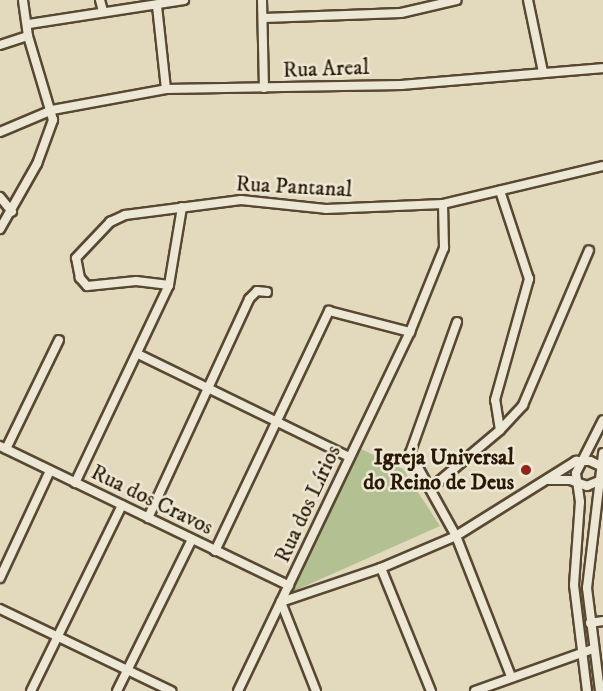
<!DOCTYPE html>
<html>
<head>
<meta charset="utf-8">
<style>
  body { margin:0 }
  #map { position:relative; width:603px; height:691px; overflow:hidden; background:#e3dabe; font-family:"IM FELL DW Pica",serif }
  div>[style] { position:absolute }
  .green>* { inset:0; background:#b3c092 }
  .roads { filter:drop-shadow(2px 0 #584832) drop-shadow(-2px 0 #584832) drop-shadow(0 2px #584832) drop-shadow(0 -2px #584832) }
  .minor>* { height:8px; margin:-4px; padding:0 4px; transform-origin:4px; border-radius:4px; background:#ede7d5 }
  .dots>* { width:16px; height:16px; translate:-50% -50%; box-sizing:border-box; border:3px solid #ede7d5; border-radius:50% }
  span { translate:-50% -50%; white-space:nowrap; text-align:center; line-height:1.15; -webkit-text-stroke:5px #ede7d5; paint-order:stroke }
  .street-label { font-size:22px; color:#291803 }
  .poi-label { font-size:22px; color:#291803; font-weight:700 }
  .right { translate:-100% -50%; text-align:right }
</style>
</head>
<body>
<div id="map">
  <div class="green">
    <div style="clip-path:polygon(361px 449px,403px 469px,440px 526px,294px 591px,291px 586px)"></div>
  </div>
  <div class="roads">
    <div class="minor">
      <div style="left:100px;top:0;width:11px;rotate:75deg"></div>
      <div style="left:262px;top:0;width:88px;rotate:88.7deg"></div>
      <div style="left:528px;top:0;width:74px;rotate:78.2deg"></div>
      <div style="left:157px;top:6px;width:83px;rotate:83.8deg"></div>
      <div style="left:264px;top:18px;width:137px;rotate:-2.1deg"></div>
      <div style="left:401px;top:13px;width:57px;rotate:-13.1deg"></div>
      <div style="left:29px;top:24px;width:157px;rotate:-8.8deg"></div>
      <div style="left:0;top:45px;width:29px;rotate:-18deg"></div>
      <div style="left:0;top:132px;width:56px;rotate:-22.9deg"></div>
      <div style="left:52px;top:110px;width:116px;rotate:-10.4deg"></div>
      <div style="left:166px;top:89px;width:236px;rotate:-1deg"></div>
      <div style="left:402px;top:85px;width:202px;rotate:-4.8deg"></div>
      <div style="left:0;top:197px;width:19px;rotate:51deg"></div>
      <div style="left:0;top:229px;width:75px;rotate:-60.4deg"></div>
      <div style="left:37px;top:164px;width:47px;rotate:-70deg"></div>
      <div style="left:53px;top:120px;width:88px;rotate:-106.6deg"></div>
      <div style="left:28px;top:36px;width:36px;rotate:-98deg"></div>
      <div style="left:169px;top:285px;width:33px;rotate:-173deg"></div>
      <div style="left:136px;top:281px;width:49px;rotate:174.2deg"></div>
      <div style="left:87px;top:286px;width:11px;rotate:-131deg"></div>
      <div style="left:80px;top:278px;width:20px;rotate:-101deg"></div>
      <div style="left:76px;top:258px;width:50px;rotate:-46.6deg"></div>
      <div style="left:110px;top:222px;width:17px;rotate:-25deg"></div>
      <div style="left:125px;top:215px;width:117px;rotate:-7.4deg"></div>
      <div style="left:241px;top:200px;width:85px;rotate:6deg"></div>
      <div style="left:326px;top:209px;width:117px;rotate:-2.4deg"></div>
      <div style="left:443px;top:204px;width:164px;rotate:-13.4deg"></div>
      <div style="left:457px;top:322px;width:139px;rotate:109.7deg"></div>
      <div style="left:410px;top:453px;width:95px;rotate:61deg"></div>
      <div style="left:456px;top:536px;width:150px;rotate:68.6deg"></div>
      <div style="left:138px;top:354px;width:235px;rotate:26deg"></div>
      <div style="left:500px;top:430px;width:30px;rotate:-99deg"></div>
      <div style="left:495px;top:400px;width:126px;rotate:-74.3deg"></div>
      <div style="left:529px;top:279px;width:93px;rotate:-108.2deg"></div>
      <div style="left:0;top:446px;width:321px;rotate:25.8deg"></div>
      <div style="left:6px;top:449px;width:121px;rotate:-64.1deg"></div>
      <div style="left:549px;top:480px;width:21px"></div>
      <div style="left:570px;top:480px;width:18px;rotate:19deg"></div>
      <div style="left:587px;top:486px;width:13px;rotate:-23deg"></div>
      <div style="left:75px;top:483px;width:219px;rotate:-64.6deg"></div>
      <div style="left:169px;top:285px;width:79px;rotate:-80.5deg"></div>
      <div style="left:431px;top:488px;width:90px;rotate:-40deg"></div>
      <div style="left:500px;top:430px;width:34px;rotate:-47deg"></div>
      <div style="left:523px;top:405px;width:168px;rotate:-66.9deg"></div>
      <div style="left:148px;top:518px;width:241px;rotate:-65.2deg"></div>
      <div style="left:249px;top:299px;width:11px;rotate:-45deg"></div>
      <div style="left:257px;top:291px;width:10px;rotate:6deg"></div>
      <div style="left:215px;top:551px;width:266px;rotate:-64.6deg"></div>
      <div style="left:329px;top:311px;width:84px;rotate:14.5deg"></div>
      <div style="left:381px;top:568px;width:133px;rotate:67.9deg"></div>
      <div style="left:0;top:578px;width:118px;rotate:-65deg"></div>
      <div style="left:0;top:609px;width:190px;rotate:25.6deg"></div>
      <div style="left:590px;top:623px;width:13px;rotate:-9deg"></div>
      <div style="left:31px;top:691px;width:207px;rotate:-63.9deg"></div>
      <div style="left:117px;top:691px;width:169px;rotate:-63.7deg"></div>
      <div style="left:238px;top:691px;width:398px;rotate:-64.4deg"></div>
      <div style="left:410px;top:332px;width:91px;rotate:-68deg"></div>
      <div style="left:444px;top:248px;width:44px;rotate:-91.3deg"></div>
      <div style="left:316px;top:691px;width:96px;rotate:-111.5deg"></div>
      <div style="left:281px;top:602px;width:106px;rotate:-18.8deg"></div>
      <div style="left:381px;top:568px;width:82px;rotate:-23.1deg"></div>
      <div style="left:456px;top:536px;width:142px;rotate:-32deg"></div>
      <div style="left:576px;top:461px;width:14px"></div>
      <div style="left:590px;top:461px;width:14px;rotate:25deg"></div>
      <div style="left:475px;top:691px;width:125px;rotate:-19.6deg"></div>
      <div style="left:587px;top:691px;width:107px;rotate:-97deg"></div>
      <div style="left:574px;top:585px;width:83px;rotate:-85.9deg"></div>
      <div style="left:580px;top:502px;width:29px;rotate:-98deg"></div>
      <div style="left:576px;top:473px;width:59px;rotate:-63deg"></div>
      <div style="left:600px;top:691px;width:104px;rotate:-97.2deg"></div>
      <div style="left:587px;top:588px;width:136px;rotate:-83.2deg"></div>
    </div>
  </div>
  <div class="dots">
    <div style="left:526px;top:470px;background:#8f2418"></div>
  </div>
  <div class="street-label">
    <span style="left:326px;top:69px;rotate:-2deg">Rua Areal</span>
    <span style="left:294px;top:187px;rotate:3deg">Rua Pantanal</span>
    <span style="left:152px;top:500px;rotate:26deg">Rua dos Cravos</span>
    <span style="left:308px;top:504px;rotate:-65deg">Rua dos Lírios</span>
  </div>
  <div class="poi-label">
    <span class="right" style="left:514px;top:470px">Igreja Universal<br>do Reino de Deus</span>
  </div>
</div>
</body>
</html>
